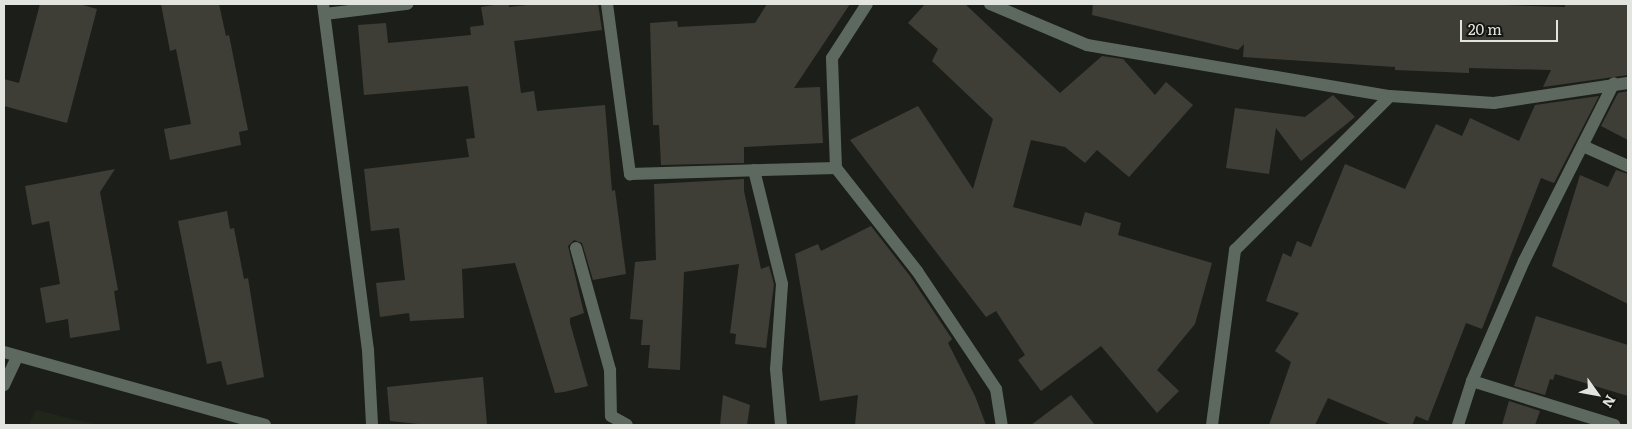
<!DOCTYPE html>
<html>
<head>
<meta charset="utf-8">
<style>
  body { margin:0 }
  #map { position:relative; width:1632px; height:429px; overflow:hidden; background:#1c1f19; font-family:Literata,serif }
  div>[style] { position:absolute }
  .built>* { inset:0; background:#21261a }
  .building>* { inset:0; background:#3f3e36 }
  .minor>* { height:12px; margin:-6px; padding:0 6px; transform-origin:6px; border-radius:6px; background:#5d695f }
  .tertiary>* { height:12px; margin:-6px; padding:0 6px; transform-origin:6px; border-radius:6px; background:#5d695f }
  span { translate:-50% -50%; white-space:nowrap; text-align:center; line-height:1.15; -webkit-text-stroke:4px #131610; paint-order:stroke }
  .frame { position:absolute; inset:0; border:5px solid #e2e4df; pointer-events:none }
  .north { position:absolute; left:1572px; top:369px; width:50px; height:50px; -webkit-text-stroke:4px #131610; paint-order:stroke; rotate:122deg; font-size:14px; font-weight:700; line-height:20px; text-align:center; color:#e2e4df }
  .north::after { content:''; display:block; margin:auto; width:18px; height:22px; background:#e2e4df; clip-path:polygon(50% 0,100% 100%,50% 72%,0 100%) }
  .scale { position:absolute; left:1460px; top:20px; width:98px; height:22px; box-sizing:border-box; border:2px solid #e2e4df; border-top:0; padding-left:6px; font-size:15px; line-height:18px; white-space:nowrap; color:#e2e4df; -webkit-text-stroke:4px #131610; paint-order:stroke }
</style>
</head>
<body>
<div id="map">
  <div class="built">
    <div style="clip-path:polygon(36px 410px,97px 425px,29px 425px)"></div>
  </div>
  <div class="building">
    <div style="clip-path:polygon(40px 4px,79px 4px,97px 9px,67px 123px,4px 106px,4px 79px,19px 83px)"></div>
    <div style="clip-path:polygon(161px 4px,219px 4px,226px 36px,229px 35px,248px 130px,239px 132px,241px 145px,170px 160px,164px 129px,191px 124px,176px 49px,170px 51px)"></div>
    <div style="clip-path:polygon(501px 4px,509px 4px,509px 7px,537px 4px,598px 4px,602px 30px,514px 41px,521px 93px,534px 91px,537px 111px,605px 105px,612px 191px,615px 190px,626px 274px,593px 280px,582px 243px,574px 240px,568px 246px,584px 313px,570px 318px,570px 323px,588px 386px,564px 392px,555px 393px,515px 263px,462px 269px,464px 318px,410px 321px,409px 313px,380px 317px,376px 283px,405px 280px,399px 228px,371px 231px,364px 169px,469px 157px,466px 139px,475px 138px,468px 86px,364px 95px,358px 25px,386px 23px,388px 43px,471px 35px,470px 27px,484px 25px,481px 7px)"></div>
    <div style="clip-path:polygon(767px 4px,850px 4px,794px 88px,820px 87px,823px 143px,744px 147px,744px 163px,661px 165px,659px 125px,653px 125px,650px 23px,677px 21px,678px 27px,755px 23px)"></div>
    <div style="clip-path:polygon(925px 4px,965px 4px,1060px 93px,1102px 56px,1123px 59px,1155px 95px,1166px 82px,1193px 105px,1129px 177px,1097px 150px,1085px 163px,1065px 147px,1031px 140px,1013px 207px,1081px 226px,1085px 212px,1121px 223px,1118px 235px,1212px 263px,1195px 324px,1157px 370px,1179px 391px,1157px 413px,1101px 346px,1041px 391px,1018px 360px,1025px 355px,996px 311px,986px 317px,850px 140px,918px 106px,973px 189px,993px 119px,932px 61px,938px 49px,908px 23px)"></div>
    <div style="clip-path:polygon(1093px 4px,1471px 4px,1565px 7px,1565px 4px,1628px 4px,1628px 75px,1543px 87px,1551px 70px,1469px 68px,1469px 73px,1395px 70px,1395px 67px,1243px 57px,1244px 44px,1238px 50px,1092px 15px)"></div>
    <div style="clip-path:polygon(1628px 91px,1628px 140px,1601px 126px,1618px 93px)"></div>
    <div style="clip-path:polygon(1333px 95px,1355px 117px,1301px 161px,1276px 128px,1269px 174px,1226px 168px,1235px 108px,1305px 117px)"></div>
    <div style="clip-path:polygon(1599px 96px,1554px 183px,1541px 178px,1482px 329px,1466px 323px,1428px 421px,1416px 416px,1412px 425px,1392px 425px,1328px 398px,1315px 425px,1269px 425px,1291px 362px,1275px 351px,1299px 313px,1266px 301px,1283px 253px,1291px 257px,1297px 241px,1311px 247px,1345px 164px,1405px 189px,1436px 124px,1462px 136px,1470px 118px,1519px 141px,1535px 105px)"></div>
    <div style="clip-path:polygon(115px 169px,100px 192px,118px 290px,114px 291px,120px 330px,70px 338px,68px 319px,46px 323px,40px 288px,60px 284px,49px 221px,32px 225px,25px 186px)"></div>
    <div style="clip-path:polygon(1616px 170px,1628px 174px,1628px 304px,1552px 266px,1580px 175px,1608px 187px)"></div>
    <div style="clip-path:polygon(744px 179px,744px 191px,761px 269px,769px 266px,774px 284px,766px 348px,735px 344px,736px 334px,730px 333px,739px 264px,684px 272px,680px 370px,648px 368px,650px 345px,641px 345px,643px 320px,630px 319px,635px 262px,656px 260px,654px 184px)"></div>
    <div style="clip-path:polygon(227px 211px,230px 229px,234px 228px,244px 279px,248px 278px,264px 377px,227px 385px,221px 361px,207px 364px,178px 221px)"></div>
    <div style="clip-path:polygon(871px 226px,910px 276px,952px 339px,948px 343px,975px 396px,986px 425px,855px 425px,858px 395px,820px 401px,795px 254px,818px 244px,821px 251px)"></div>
    <div style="clip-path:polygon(1536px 316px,1628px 345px,1628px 396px,1555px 374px,1553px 380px,1550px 379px,1545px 395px,1514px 386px)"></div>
    <div style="clip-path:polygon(483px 377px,487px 425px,428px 425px,390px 421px,387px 387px)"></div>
    <div style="clip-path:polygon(723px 395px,750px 405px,747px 425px,720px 425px)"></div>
    <div style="clip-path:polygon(1071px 395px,1095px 425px,1031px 425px)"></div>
    <div style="clip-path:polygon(1509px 401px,1540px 411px,1535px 425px,1502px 425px)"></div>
  </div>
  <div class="minor">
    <div style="left:607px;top:4px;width:172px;rotate:82.3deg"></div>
    <div style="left:630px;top:174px;width:206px;rotate:-1.7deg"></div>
    <div style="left:836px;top:168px;width:110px;rotate:-92.1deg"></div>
    <div style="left:832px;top:58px;width:64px;rotate:-57.1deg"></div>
    <div style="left:990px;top:4px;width:105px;rotate:22.9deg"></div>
    <div style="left:1087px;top:45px;width:307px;rotate:9.6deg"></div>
    <div style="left:1390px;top:96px;width:104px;rotate:3.9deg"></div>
    <div style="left:1494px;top:103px;width:135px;rotate:-8.5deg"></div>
    <div style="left:325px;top:14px;width:83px;rotate:-7deg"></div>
    <div style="left:1583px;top:146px;width:49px;rotate:24deg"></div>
    <div style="left:836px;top:168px;width:131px;rotate:51.8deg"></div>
    <div style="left:917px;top:271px;width:142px;rotate:56.2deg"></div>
    <div style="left:996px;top:389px;width:36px;rotate:81deg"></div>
    <div style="left:754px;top:170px;width:117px;rotate:76.2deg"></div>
    <div style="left:782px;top:284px;width:85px;rotate:94deg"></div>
    <div style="left:776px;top:369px;width:56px;rotate:84.9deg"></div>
    <div style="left:576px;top:248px;width:127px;rotate:74.4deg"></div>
    <div style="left:610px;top:370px;width:46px;rotate:88.8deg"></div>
    <div style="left:611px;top:416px;width:18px;rotate:29deg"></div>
    <div style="left:1472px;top:381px;width:149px;rotate:17.2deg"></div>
    <div style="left:4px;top:385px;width:31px;rotate:-65deg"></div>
    <div style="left:1212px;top:425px;width:177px;rotate:-82.5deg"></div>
    <div style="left:1235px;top:250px;width:218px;rotate:-44.8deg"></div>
    <div style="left:1458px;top:425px;width:46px;rotate:-72.3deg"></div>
    <div style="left:1472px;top:381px;width:131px;rotate:-66.6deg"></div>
    <div style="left:1524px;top:261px;width:199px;rotate:-63.2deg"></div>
  </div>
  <div class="tertiary">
    <div style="left:323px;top:4px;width:349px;rotate:82.6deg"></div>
    <div style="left:368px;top:350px;width:75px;rotate:86.9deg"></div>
    <div style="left:4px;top:352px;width:271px;rotate:15.6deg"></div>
  </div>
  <div class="frame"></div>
  <div class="north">N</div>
  <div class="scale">20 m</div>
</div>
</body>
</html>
